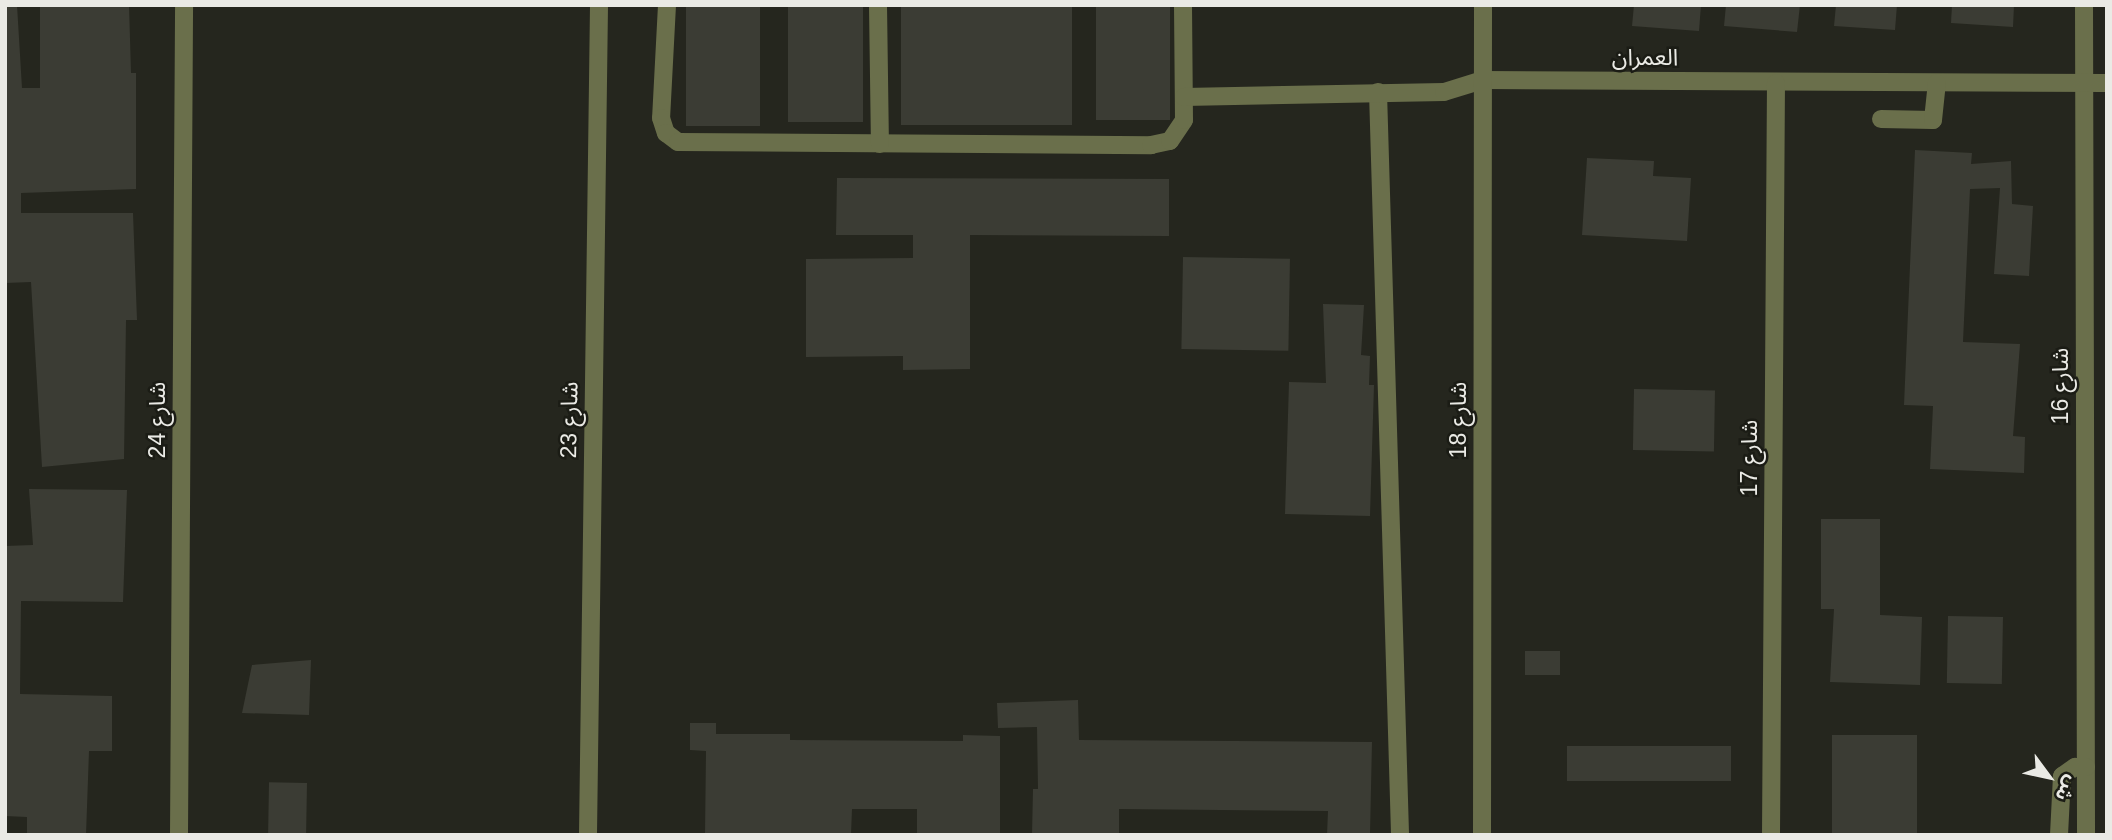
<!DOCTYPE html>
<html>
<head>
<meta charset="utf-8">
<style>
  body { margin:0 }
  #map { position:relative; width:2112px; height:840px; overflow:hidden; background:#25261e; font-family:Helvetica,"Noto Sans Arabic",sans-serif }
  div>[style] { position:absolute }
  .building>* { inset:0; background:#3b3c34; transform-origin:0 0 }
  .minor>* { height:18px; margin:-9px; padding:0 9px; transform-origin:9px; border-radius:9px; background:#6a6f4b }
  span { translate:-50% -50%; white-space:nowrap; text-align:center; line-height:1.15; -webkit-text-stroke:5px #1b1c15; paint-order:stroke }
  .street-label { font-size:23px; color:#eaeae5 }
  .frame { position:absolute; inset:0; border:7px solid #eaeae5; pointer-events:none }
  .north { position:absolute; left:2014px; top:742px; width:70px; height:70px; -webkit-text-stroke:5px #1b1c15; paint-order:stroke; rotate:123deg; font-size:19px; font-weight:700; line-height:28px; text-align:center; color:#eaeae5 }
  .north::after { content:''; display:block; margin:auto; width:24px; height:32px; background:#eaeae5; clip-path:polygon(50% 0,100% 100%,50% 72%,0 100%) }
</style>
</head>
<body>
<div id="map">
  <div class="building">
    <div style="clip-path:polygon(5px 5px,17px 5px,22px 88px,40px 88px,40px 5px,129px 5px,131px 73px,136px 73px,136px 189px,21px 193px,21px 213px,133px 213px,137px 320px,126px 320px,124px 459px,42px 467px,31px 282px,5px 283px)"></div>
    <div style="left:686px;top:5px;width:74px;height:121px"></div>
    <div style="left:788px;top:5px;width:75px;height:117px"></div>
    <div style="left:901px;top:5px;width:171px;height:120px"></div>
    <div style="left:1096px;top:5px;width:74px;height:115px"></div>
    <div style="clip-path:polygon(1634px 5px,1701px 5px,1699px 31px,1632px 26px)"></div>
    <div style="clip-path:polygon(1726px 5px,1800px 5px,1797px 32px,1724px 26px)"></div>
    <div style="clip-path:polygon(1836px 5px,1897px 5px,1895px 30px,1834px 26px)"></div>
    <div style="clip-path:polygon(1952px 5px,2014px 5px,2013px 27px,1951px 23px)"></div>
    <div style="clip-path:polygon(1915px 150px,1972px 153px,1971px 164px,2011px 161px,2012px 204px,2033px 206px,2029px 276px,1994px 274px,2000px 188px,1970px 189px,1963px 342px,2020px 344px,2013px 436px,2025px 437px,2024px 473px,1930px 469px,1933px 406px,1904px 405px)"></div>
    <div style="clip-path:polygon(1587px 158px,1654px 161px,1653px 176px,1691px 178px,1687px 241px,1582px 235px)"></div>
    <div style="clip-path:polygon(837px 178px,1169px 179px,1169px 236px,970px 235px,970px 369px,903px 370px,903px 356px,806px 357px,806px 259px,913px 258px,913px 235px,836px 235px)"></div>
    <div style="left:1183px;top:257px;width:107px;height:92px;rotate:1deg"></div>
    <div style="clip-path:polygon(1323px 304px,1364px 305px,1361px 355px,1370px 356px,1369px 385px,1374px 385px,1370px 516px,1285px 514px,1289px 382px,1326px 383px)"></div>
    <div style="left:1634px;top:389px;width:81px;height:61px;rotate:1deg"></div>
    <div style="clip-path:polygon(29px 489px,127px 490px,123px 602px,21px 601px,20px 694px,112px 696px,112px 751px,89px 751px,86px 835px,27px 835px,27px 817px,5px 816px,5px 546px,33px 545px)"></div>
    <div style="clip-path:polygon(1821px 519px,1880px 519px,1880px 615px,1922px 617px,1920px 685px,1830px 682px,1834px 609px,1821px 609px)"></div>
    <div style="left:1948px;top:616px;width:55px;height:67px;rotate:1deg"></div>
    <div style="left:1525px;top:651px;width:35px;height:24px"></div>
    <div style="clip-path:polygon(311px 660px,309px 715px,242px 713px,252px 665px)"></div>
    <div style="clip-path:polygon(1078px 700px,1079px 740px,1372px 742px,1370px 835px,1327px 835px,1328px 811px,1119px 809px,1119px 835px,1032px 835px,1033px 789px,1038px 789px,1037px 727px,998px 728px,997px 703px)"></div>
    <div style="clip-path:polygon(690px 723px,716px 723px,716px 734px,790px 734px,790px 740px,963px 741px,963px 735px,1000px 736px,1000px 835px,917px 835px,917px 809px,852px 809px,851px 835px,705px 835px,706px 751px,690px 750px)"></div>
    <div style="left:1832px;top:735px;width:85px;height:100px"></div>
    <div style="left:1567px;top:746px;width:164px;height:35px"></div>
    <div style="left:307px;top:783px;width:52px;height:38px;rotate:91deg"></div>
  </div>
  <div class="minor">
    <div style="left:667px;top:5px;width:113px;rotate:93deg"></div>
    <div style="left:661px;top:118px;width:16px;rotate:72deg"></div>
    <div style="left:666px;top:133px;width:15px;rotate:37deg"></div>
    <div style="left:678px;top:142px;width:473px;rotate:0.4deg"></div>
    <div style="left:1151px;top:145px;width:19px;rotate:-12deg"></div>
    <div style="left:1170px;top:141px;width:25px;rotate:-56deg"></div>
    <div style="left:1184px;top:120px;width:115px;rotate:-90.5deg"></div>
    <div style="left:878px;top:5px;width:139px;rotate:89.2deg"></div>
    <div style="left:2084px;top:5px;width:830px;rotate:89.86deg"></div>
    <div style="left:1378px;top:92px;width:743px;rotate:88.3deg"></div>
    <div style="left:1184px;top:97px;width:260px;rotate:-1.1deg"></div>
    <div style="left:1444px;top:92px;width:41px;rotate:-17.1deg"></div>
    <div style="left:1483px;top:80px;width:624px;rotate:0.28deg"></div>
    <div style="left:1881px;top:119px;width:52px;rotate:1.1deg"></div>
    <div style="left:1933px;top:120px;width:37px;rotate:-84deg"></div>
    <div style="left:179px;top:835px;width:830px;rotate:-89.65deg"></div>
    <div style="left:588px;top:835px;width:830px;rotate:-89.24deg"></div>
    <div style="left:1482px;top:835px;width:830px;rotate:-89.93deg"></div>
    <div style="left:1771px;top:835px;width:752px;rotate:-89.62deg"></div>
    <div style="left:2059px;top:835px;width:59px;rotate:-87.1deg"></div>
    <div style="left:2062px;top:776px;width:16px;rotate:-35deg"></div>
    <div style="left:2075px;top:767px;width:11px"></div>
  </div>
  <div class="street-label">
    <span style="left:1645px;top:57px">العمران</span>
    <span style="left:2060px;top:386px;rotate:-90deg">شارع 16</span>
    <span style="left:157px;top:420px;rotate:-90deg">شارع 24</span>
    <span style="left:569px;top:420px;rotate:-89deg">شارع 23</span>
    <span style="left:1458px;top:420px;rotate:-90deg">شارع 18</span>
    <span style="left:1749px;top:458px;rotate:-90deg">شارع 17</span>
  </div>
  <div class="frame"></div>
  <div class="north">ش</div>
</div>
</body>
</html>
